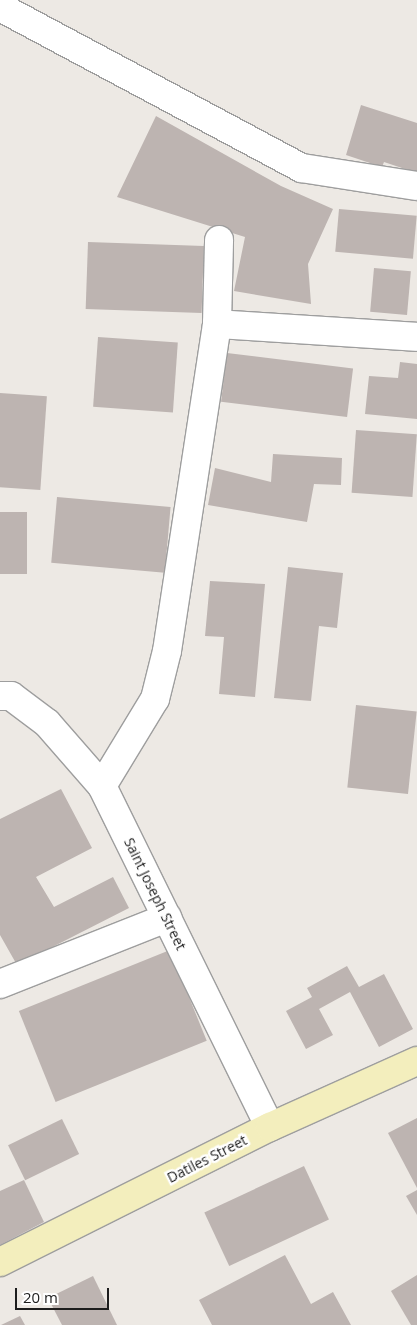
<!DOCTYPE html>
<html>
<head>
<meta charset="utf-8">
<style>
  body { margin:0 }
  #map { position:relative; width:417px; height:1325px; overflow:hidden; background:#ede9e4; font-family:"Open Sans",sans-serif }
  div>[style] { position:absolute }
  .building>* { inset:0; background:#bdb4b1; transform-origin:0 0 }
  .roads { filter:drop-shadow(1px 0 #9e9e9e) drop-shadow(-1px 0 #9e9e9e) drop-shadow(0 1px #9e9e9e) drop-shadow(0 -1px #9e9e9e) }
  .street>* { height:28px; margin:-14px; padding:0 14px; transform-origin:14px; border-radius:14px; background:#fff }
  .secondary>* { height:28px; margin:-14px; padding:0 14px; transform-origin:14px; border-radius:14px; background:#f3eebd }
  span { translate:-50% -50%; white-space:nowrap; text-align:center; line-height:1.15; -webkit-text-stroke:5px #fff; paint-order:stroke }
  .street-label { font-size:14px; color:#1d1d1d }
  .scale { position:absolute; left:15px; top:1288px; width:94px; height:22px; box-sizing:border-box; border:2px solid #1d1d1d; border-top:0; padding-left:6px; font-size:15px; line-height:18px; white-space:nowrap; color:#1d1d1d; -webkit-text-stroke:4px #fff; paint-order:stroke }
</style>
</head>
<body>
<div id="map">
  <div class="building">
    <div style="clip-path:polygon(361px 105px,417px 123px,417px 173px,384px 162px,382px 167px,346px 155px)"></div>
    <div style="clip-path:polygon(156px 116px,281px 186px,333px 209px,308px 264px,311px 304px,234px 291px,245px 237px,117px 197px)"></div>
    <div style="left:339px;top:209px;width:78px;height:43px;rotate:5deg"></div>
    <div style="left:88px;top:242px;width:116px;height:67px;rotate:2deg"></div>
    <div style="left:374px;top:268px;width:37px;height:44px;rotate:5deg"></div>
    <div style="left:98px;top:337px;width:80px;height:70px;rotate:4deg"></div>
    <div style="left:227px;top:353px;width:127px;height:49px;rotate:7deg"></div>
    <div style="clip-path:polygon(400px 362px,417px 364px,417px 419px,365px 414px,369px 376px,398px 378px)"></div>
    <div style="left:0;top:393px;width:47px;height:94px;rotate:4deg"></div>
    <div style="left:356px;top:430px;width:61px;height:63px;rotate:4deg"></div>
    <div style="clip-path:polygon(273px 454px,342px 458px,341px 485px,314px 484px,307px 522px,208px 505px,215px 468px,271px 482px)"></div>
    <div style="left:57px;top:497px;width:114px;height:66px;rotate:5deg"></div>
    <div style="left:0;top:512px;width:27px;height:62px"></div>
    <div style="clip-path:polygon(288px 567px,343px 573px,337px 628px,319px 626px,311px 701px,274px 698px)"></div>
    <div style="clip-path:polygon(210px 581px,265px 584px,255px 697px,219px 694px,224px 637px,205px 636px)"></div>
    <div style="left:356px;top:705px;width:61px;height:83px;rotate:6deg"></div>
    <div style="clip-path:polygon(61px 789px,92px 848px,36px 877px,54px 907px,113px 877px,129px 908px,17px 965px,0 935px,0 819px)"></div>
    <div style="left:170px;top:950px;width:98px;height:163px;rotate:68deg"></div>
    <div style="clip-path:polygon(347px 966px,359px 987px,384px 974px,413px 1029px,379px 1047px,350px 992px,319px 1009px,333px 1035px,306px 1049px,286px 1011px,312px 997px,307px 988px)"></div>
    <div style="clip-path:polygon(417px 1118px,417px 1188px,388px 1133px)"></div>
    <div style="left:62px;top:1119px;width:39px;height:60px;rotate:64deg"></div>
    <div style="left:304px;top:1166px;width:59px;height:110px;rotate:65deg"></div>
    <div style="clip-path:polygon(24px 1180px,44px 1222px,0 1245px,0 1191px)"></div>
    <div style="clip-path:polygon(417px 1190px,417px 1215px,406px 1196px)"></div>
    <div style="clip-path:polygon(285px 1255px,311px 1304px,333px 1292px,351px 1325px,212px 1325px,199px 1300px)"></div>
    <div style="clip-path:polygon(417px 1275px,417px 1325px,411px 1325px,391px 1291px)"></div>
    <div style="clip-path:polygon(93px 1276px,117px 1325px,62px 1325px,48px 1298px)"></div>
    <div style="clip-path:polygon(20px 1316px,25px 1325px,1px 1325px)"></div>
  </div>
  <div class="roads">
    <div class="street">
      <div style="left:0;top:7px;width:342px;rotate:28.1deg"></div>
      <div style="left:302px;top:168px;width:116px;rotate:8.9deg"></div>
      <div style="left:217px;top:324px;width:200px;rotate:3.7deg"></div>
      <div style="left:0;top:696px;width:11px"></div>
      <div style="left:11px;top:696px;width:45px;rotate:36.9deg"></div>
      <div style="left:47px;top:723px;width:84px;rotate:48.9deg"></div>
      <div style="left:102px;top:786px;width:380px;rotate:63.8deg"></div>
      <div style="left:102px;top:786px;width:102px;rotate:-58.7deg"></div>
      <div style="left:155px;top:699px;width:49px;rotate:-76deg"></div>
      <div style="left:167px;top:651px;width:331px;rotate:-81.3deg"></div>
      <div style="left:217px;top:324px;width:84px;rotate:-88.6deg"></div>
      <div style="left:0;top:984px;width:180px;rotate:-21.6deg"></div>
    </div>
    <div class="secondary">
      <div style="left:0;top:1262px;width:302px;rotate:-26.6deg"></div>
      <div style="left:270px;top:1127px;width:161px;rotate:-24.2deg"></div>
    </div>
  </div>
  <div class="street-label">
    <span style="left:155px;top:894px;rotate:64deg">Saint Joseph Street</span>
    <span style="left:207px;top:1159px;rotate:-27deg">Datiles Street</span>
  </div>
  <div class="scale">20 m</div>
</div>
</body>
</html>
